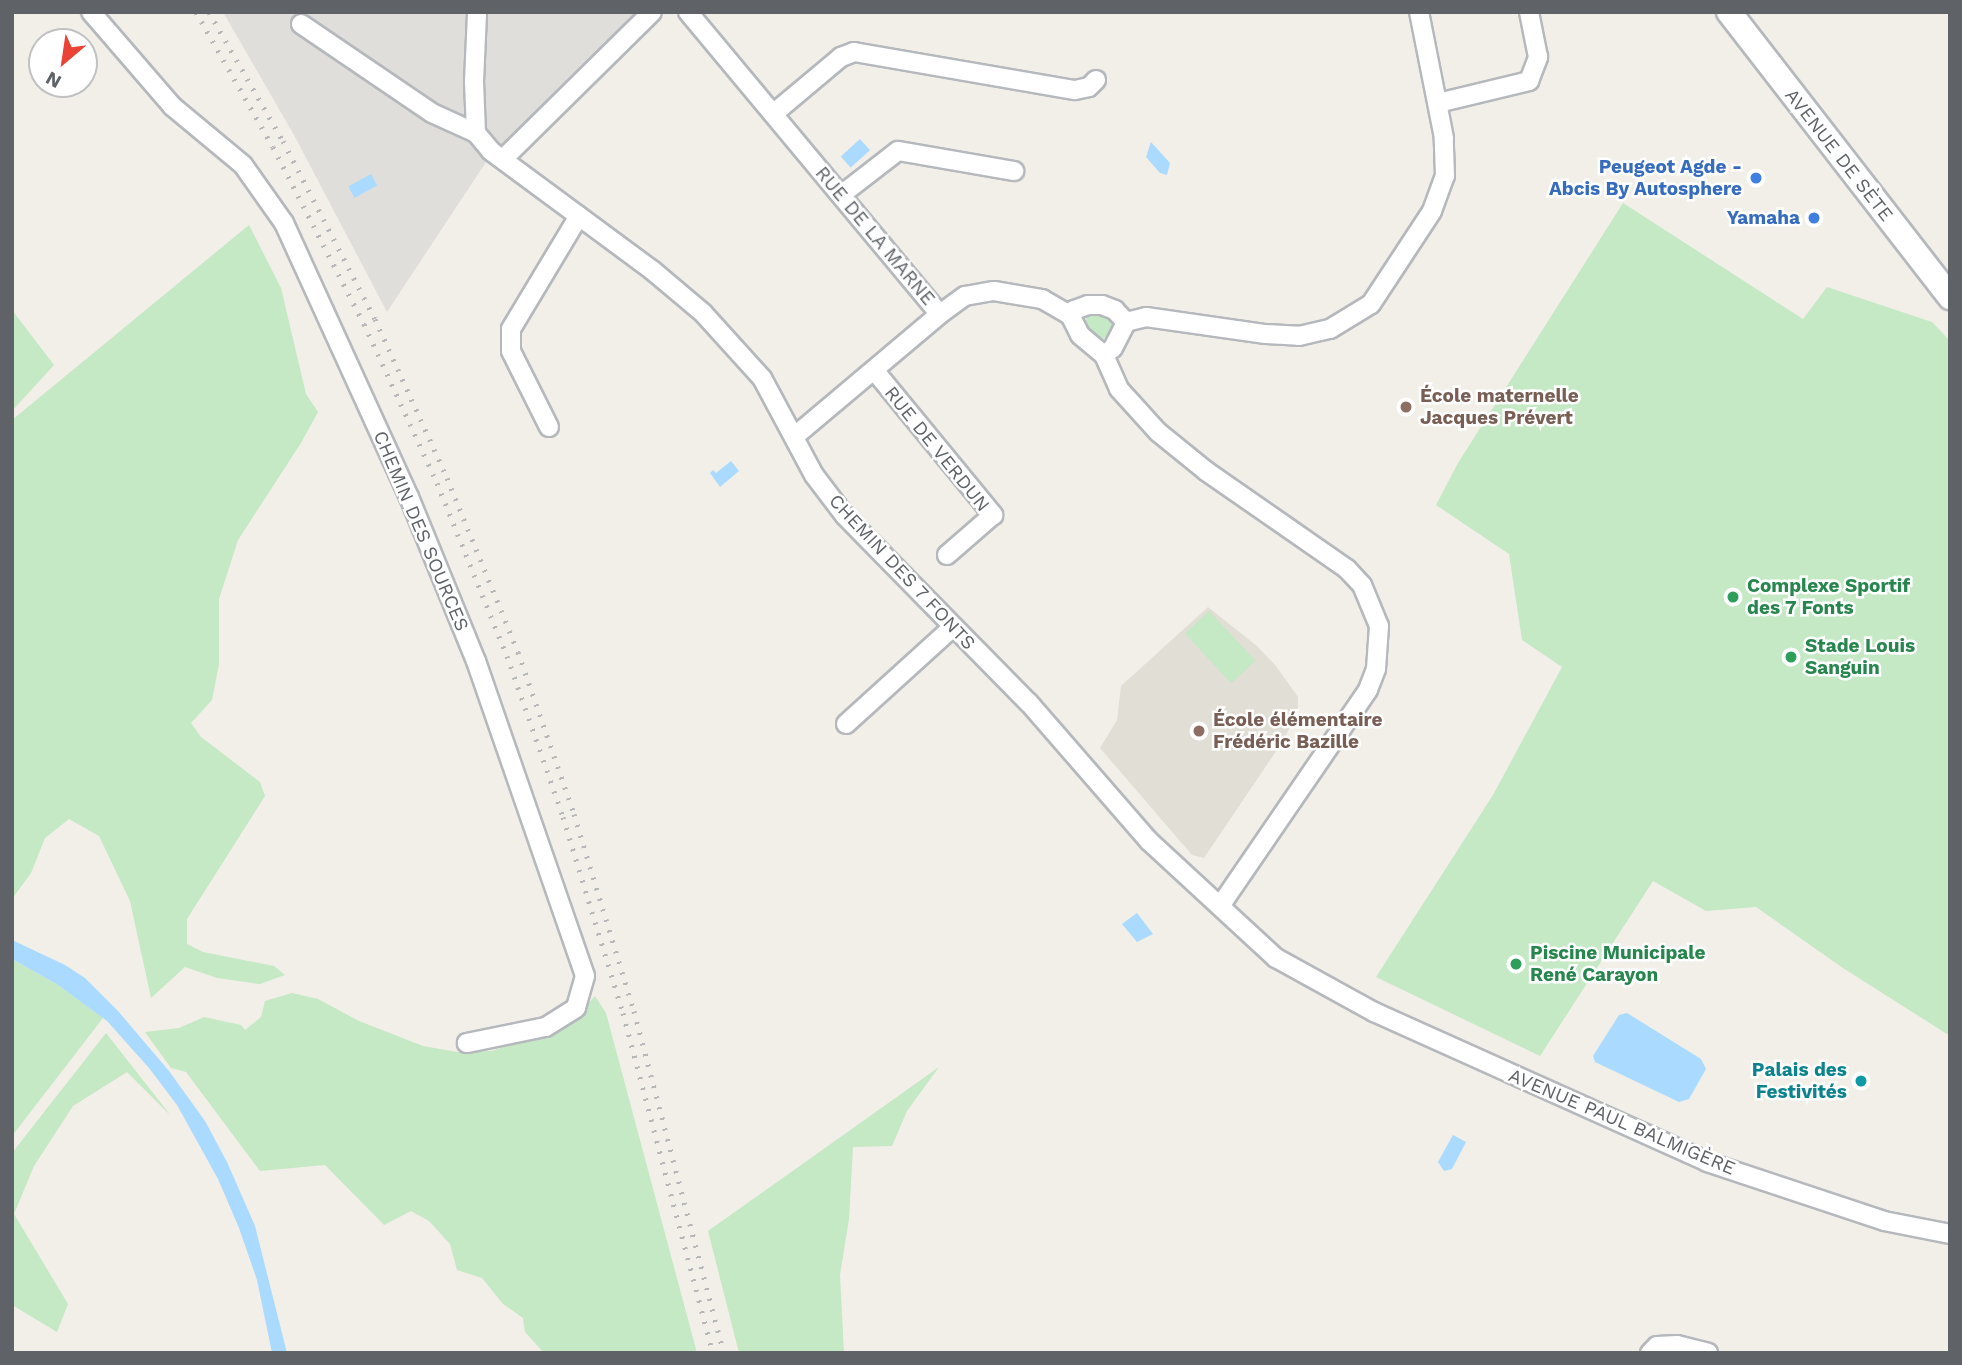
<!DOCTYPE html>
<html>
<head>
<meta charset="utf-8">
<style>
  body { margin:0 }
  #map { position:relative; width:1962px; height:1365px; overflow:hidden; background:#f1efe8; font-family:"Work Sans",sans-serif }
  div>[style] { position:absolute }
  .industrial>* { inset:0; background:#e0deda }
  .education>* { inset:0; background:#e1ded6 }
  .green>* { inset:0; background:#c5e8c5; transform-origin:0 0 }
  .round { border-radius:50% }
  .water>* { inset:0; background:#aadaff; transform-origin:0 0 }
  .roads { filter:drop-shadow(2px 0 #b5b8bc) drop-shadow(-2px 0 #b5b8bc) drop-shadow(0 2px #b5b8bc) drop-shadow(0 -2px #b5b8bc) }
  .minor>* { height:18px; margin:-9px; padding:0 9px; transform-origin:9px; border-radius:9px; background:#fff }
  .secondary>* { height:24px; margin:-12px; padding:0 12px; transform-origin:12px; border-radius:12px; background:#fff }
  .rail>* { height:5px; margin-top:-2.5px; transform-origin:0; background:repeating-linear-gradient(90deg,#b6b7b8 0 2px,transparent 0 11px) }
  .dots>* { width:19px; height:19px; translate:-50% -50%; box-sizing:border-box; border:4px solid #fff; border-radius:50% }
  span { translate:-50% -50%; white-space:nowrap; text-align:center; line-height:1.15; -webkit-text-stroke:5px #fff; paint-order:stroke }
  .street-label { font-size:19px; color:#5f6368 }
  .shop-label { font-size:19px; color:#366cbe; font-weight:700 }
  .right { translate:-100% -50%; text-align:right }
  .education-label { font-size:19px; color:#785e54; font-weight:700 }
  .left { translate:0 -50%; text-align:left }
  .leisure-label { font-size:19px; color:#27864d; font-weight:700 }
  .culture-label { font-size:19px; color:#0d838f; font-weight:700 }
  .frame { position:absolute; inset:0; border:14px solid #5f6368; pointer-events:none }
  .north { position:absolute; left:28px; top:28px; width:70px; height:70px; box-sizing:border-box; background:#fff; border:2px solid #bfc1c3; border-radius:50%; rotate:209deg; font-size:19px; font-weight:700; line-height:28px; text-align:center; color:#5f6368 }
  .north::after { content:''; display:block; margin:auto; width:24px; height:32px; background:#ea4335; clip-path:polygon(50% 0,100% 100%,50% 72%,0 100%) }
</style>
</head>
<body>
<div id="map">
  <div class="industrial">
    <div style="clip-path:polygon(223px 12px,661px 12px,488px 159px,387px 312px,294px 135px)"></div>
  </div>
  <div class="education">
    <div style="clip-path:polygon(1208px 607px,1257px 646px,1276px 666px,1298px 697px,1298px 711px,1283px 741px,1204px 858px,1192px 855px,1100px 748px,1117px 720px,1121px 686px)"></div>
  </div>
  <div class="green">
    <div style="clip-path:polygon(1623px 203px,1803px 319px,1827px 287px,1932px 322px,1950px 341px,1950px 1036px,1843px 968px,1756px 907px,1706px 911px,1653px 881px,1540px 1056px,1376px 977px,1493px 795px,1562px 667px,1522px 640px,1509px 554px,1436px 505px,1458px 463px)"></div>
    <div style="clip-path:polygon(249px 225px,281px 288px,306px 394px,318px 412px,301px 443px,238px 540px,219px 599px,219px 664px,212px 700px,191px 723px,201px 737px,260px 782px,265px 796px,187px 919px,187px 944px,203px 952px,274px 966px,285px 975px,260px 984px,217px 978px,185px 967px,151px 998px,130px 901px,99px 836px,69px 819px,45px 838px,31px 873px,12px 899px,12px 420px)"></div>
    <div style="clip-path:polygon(12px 310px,54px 365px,12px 411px)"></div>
    <div class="round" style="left:1085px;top:311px;width:28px;height:28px"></div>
    <div style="left:1209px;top:611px;width:68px;height:33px;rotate:47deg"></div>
    <div style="clip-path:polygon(12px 959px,58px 985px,103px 1018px,12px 1136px)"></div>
    <div style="clip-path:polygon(292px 993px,318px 999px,359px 1021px,423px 1046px,457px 1052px,492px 1051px,571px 1023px,595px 996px,606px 1013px,697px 1353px,544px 1353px,525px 1332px,523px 1318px,503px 1304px,482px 1278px,457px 1270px,450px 1244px,429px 1221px,411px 1211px,384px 1225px,325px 1165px,260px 1171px,186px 1072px,171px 1068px,145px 1032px,179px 1028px,204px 1017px,241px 1025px,245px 1030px,261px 1017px,265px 1001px)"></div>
    <div style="clip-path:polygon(106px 1033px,171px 1116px,127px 1072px,73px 1106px,34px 1166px,14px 1214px,68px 1304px,57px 1332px,12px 1305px,12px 1153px)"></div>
    <div style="clip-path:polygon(939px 1067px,907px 1111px,892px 1146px,853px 1147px,849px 1219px,840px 1275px,844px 1353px,739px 1353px,708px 1231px)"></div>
  </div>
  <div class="water">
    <div style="left:860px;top:139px;width:15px;height:26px;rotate:48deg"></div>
    <div style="clip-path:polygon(1151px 142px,1170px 163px,1167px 175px,1160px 173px,1146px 157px)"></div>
    <div style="left:371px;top:174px;width:13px;height:26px;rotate:61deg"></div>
    <div style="clip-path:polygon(731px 461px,739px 471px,720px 487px,710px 473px,713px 470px,716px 473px)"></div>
    <div style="clip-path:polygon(1137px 913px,1153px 934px,1137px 942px,1122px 924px)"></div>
    <div style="clip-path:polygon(12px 940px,65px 965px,85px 978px,118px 1011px,169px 1071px,205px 1121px,227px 1162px,255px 1226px,287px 1353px,272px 1353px,257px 1280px,239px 1228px,218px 1179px,177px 1105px,149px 1068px,107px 1021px,58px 985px,12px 959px)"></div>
    <div style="clip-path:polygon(1627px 1013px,1701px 1059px,1706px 1069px,1689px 1099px,1679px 1102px,1595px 1062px,1593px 1056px,1619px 1015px)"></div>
    <div style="clip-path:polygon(1453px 1135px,1466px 1142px,1452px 1169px,1444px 1171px,1438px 1162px)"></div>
  </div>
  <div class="roads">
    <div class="minor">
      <div style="left:91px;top:12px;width:124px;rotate:49.2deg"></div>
      <div style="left:172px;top:106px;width:92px;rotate:39.7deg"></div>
      <div style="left:243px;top:165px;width:71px;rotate:54.7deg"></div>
      <div style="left:284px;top:223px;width:301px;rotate:65.5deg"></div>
      <div style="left:409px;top:497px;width:177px;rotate:67.8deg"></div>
      <div style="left:476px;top:661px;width:333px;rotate:70.9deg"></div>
      <div style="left:585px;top:976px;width:33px;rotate:106deg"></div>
      <div style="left:576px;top:1008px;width:36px;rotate:148deg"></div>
      <div style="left:545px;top:1027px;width:80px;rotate:168.4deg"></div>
      <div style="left:688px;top:12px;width:393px;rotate:50.2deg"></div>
      <div style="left:940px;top:314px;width:189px;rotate:139.9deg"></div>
      <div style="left:301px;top:24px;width:158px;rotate:34.2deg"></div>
      <div style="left:432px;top:113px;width:48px;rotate:24.4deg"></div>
      <div style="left:476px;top:133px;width:23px;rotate:50deg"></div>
      <div style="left:491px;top:151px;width:200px;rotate:36.5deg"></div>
      <div style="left:652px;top:270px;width:67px;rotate:40.1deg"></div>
      <div style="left:703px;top:313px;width:88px;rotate:47.8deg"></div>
      <div style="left:762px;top:378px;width:110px;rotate:61.8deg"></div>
      <div style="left:814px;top:475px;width:51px;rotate:52.9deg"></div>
      <div style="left:845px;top:516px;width:262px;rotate:45.5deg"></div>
      <div style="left:1029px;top:703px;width:183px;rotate:49deg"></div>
      <div style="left:1149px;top:841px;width:173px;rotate:42.7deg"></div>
      <div style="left:1276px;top:958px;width:112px;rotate:28.9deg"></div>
      <div style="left:1374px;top:1012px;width:365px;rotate:24.2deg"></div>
      <div style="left:1707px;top:1162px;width:187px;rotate:18.4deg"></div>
      <div style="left:1884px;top:1221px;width:67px;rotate:11.1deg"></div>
      <div style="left:1438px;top:103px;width:94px;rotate:-13.6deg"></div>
      <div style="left:1529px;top:81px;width:26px;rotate:-69deg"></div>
      <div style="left:1538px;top:57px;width:46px;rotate:-101.3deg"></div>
      <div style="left:773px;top:114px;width:89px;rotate:-40deg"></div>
      <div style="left:841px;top:57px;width:14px;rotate:-21deg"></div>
      <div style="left:854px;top:52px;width:224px;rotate:9.8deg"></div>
      <div style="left:1075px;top:90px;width:14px;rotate:-12deg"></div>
      <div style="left:1089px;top:87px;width:10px;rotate:-45deg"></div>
      <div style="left:476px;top:133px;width:51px;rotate:-92.2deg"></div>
      <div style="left:474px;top:82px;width:70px;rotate:-87.5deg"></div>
      <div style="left:503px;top:159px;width:209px;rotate:-44.6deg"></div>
      <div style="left:841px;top:195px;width:72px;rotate:-37.7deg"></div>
      <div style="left:898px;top:151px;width:118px;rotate:9.8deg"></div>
      <div style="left:940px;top:314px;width:31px;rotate:-36deg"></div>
      <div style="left:965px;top:296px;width:29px;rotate:-10deg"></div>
      <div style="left:994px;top:291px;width:49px;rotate:9.5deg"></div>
      <div style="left:1042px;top:299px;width:32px;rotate:30deg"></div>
      <div style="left:1126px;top:322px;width:21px;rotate:-14deg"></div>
      <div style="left:1146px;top:317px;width:121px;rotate:8.1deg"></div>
      <div style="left:1266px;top:334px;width:33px;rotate:3deg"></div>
      <div style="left:1299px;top:336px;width:32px;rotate:-13deg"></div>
      <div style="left:1330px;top:329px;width:48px;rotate:-31.4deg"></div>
      <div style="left:1371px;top:304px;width:111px;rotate:-56.7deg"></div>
      <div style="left:1432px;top:211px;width:37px;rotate:-70deg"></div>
      <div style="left:1445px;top:176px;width:38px;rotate:-92deg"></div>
      <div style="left:1444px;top:138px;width:128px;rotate:-101.2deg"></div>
      <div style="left:1104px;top:355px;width:11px;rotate:-38deg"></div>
      <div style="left:1113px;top:348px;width:29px;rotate:-63deg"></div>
      <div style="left:1126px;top:322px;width:16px;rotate:-133deg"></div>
      <div style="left:1115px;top:310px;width:14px;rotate:-159deg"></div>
      <div style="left:1102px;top:305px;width:14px;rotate:180deg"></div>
      <div style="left:1088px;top:305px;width:15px;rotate:160deg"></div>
      <div style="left:1074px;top:310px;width:6px;rotate:129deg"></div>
      <div style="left:1070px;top:315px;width:22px;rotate:63deg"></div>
      <div style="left:1080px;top:335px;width:31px;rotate:40deg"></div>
      <div style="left:1104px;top:355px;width:37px;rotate:66deg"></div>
      <div style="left:1119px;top:389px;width:58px;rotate:47.8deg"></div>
      <div style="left:1158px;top:432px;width:62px;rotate:39.1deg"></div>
      <div style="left:1206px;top:471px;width:172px;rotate:34.8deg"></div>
      <div style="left:1347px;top:569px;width:22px;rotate:47deg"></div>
      <div style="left:1362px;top:585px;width:44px;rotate:67.5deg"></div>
      <div style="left:1379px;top:626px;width:43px;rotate:94deg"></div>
      <div style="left:1376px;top:669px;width:22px;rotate:111deg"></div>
      <div style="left:1368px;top:690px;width:262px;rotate:124.4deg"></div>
      <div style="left:874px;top:370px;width:188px;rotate:50.6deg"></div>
      <div style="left:993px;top:515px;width:61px;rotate:139deg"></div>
      <div style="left:549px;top:427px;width:85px;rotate:-116.6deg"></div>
      <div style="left:511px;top:351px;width:22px;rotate:-90deg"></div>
      <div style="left:511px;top:329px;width:132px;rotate:-59deg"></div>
      <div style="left:846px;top:724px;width:144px;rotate:-42.2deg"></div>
      <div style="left:1650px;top:1353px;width:10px;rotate:-45deg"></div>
      <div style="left:1657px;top:1346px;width:20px;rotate:-3deg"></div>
      <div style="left:1677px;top:1345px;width:32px;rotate:14deg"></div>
    </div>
    <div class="secondary">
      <div style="left:1729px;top:12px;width:361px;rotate:52.2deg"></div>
    </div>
  </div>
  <div class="rail">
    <div style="left:196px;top:12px;width:155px;rotate:60.3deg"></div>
    <div style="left:273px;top:147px;width:199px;rotate:62.8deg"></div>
    <div style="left:364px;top:324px;width:175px;rotate:65.3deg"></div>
    <div style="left:437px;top:483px;width:187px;rotate:68deg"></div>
    <div style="left:507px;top:656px;width:170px;rotate:70.8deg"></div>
    <div style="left:563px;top:817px;width:205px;rotate:73deg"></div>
    <div style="left:623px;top:1013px;width:352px;rotate:75.2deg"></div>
    <div style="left:209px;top:12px;width:149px;rotate:60.2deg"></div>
    <div style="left:283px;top:141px;width:200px;rotate:62.7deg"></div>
    <div style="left:375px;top:319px;width:175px;rotate:65.6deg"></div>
    <div style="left:447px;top:478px;width:188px;rotate:67.8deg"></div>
    <div style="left:518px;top:652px;width:171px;rotate:70.9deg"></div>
    <div style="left:574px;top:814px;width:206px;rotate:73.1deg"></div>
    <div style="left:634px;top:1011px;width:354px;rotate:75.3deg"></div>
  </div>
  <div class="dots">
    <div style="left:1756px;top:178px;background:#3f7fe0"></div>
    <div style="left:1814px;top:218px;background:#3f7fe0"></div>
    <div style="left:1406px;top:407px;background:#8d6e63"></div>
    <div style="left:1733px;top:597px;background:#2e9e5b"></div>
    <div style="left:1791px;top:657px;background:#2e9e5b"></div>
    <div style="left:1199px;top:731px;background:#8d6e63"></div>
    <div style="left:1516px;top:964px;background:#2e9e5b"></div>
    <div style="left:1861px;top:1081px;background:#0f9aa8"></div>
  </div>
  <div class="street-label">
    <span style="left:1839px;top:155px;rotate:52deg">AVENUE DE SÈTE</span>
    <span style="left:875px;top:236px;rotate:50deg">RUE DE LA MARNE</span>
    <span style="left:937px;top:449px;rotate:51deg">RUE DE VERDUN</span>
    <span style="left:421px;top:531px;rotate:67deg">CHEMIN DES SOURCES</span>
    <span style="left:902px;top:572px;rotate:47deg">CHEMIN DES 7 FONTS</span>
    <span style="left:1622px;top:1122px;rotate:23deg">AVENUE PAUL BALMIGÈRE</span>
  </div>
  <div class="shop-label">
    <span class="right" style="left:1742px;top:178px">Peugeot Agde -<br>Abcis By Autosphere</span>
    <span class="right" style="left:1800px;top:218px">Yamaha</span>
  </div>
  <div class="education-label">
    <span class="left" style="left:1420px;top:407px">École maternelle<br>Jacques Prévert</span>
    <span class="left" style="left:1213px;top:731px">École élémentaire<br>Frédéric Bazille</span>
  </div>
  <div class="leisure-label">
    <span class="left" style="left:1747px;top:597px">Complexe Sportif<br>des 7 Fonts</span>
    <span class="left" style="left:1805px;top:657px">Stade Louis<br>Sanguin</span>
    <span class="left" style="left:1530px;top:964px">Piscine Municipale<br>René Carayon</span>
  </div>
  <div class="culture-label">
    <span class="right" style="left:1847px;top:1081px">Palais des<br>Festivités</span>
  </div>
  <div class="frame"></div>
  <div class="north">N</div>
</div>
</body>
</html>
